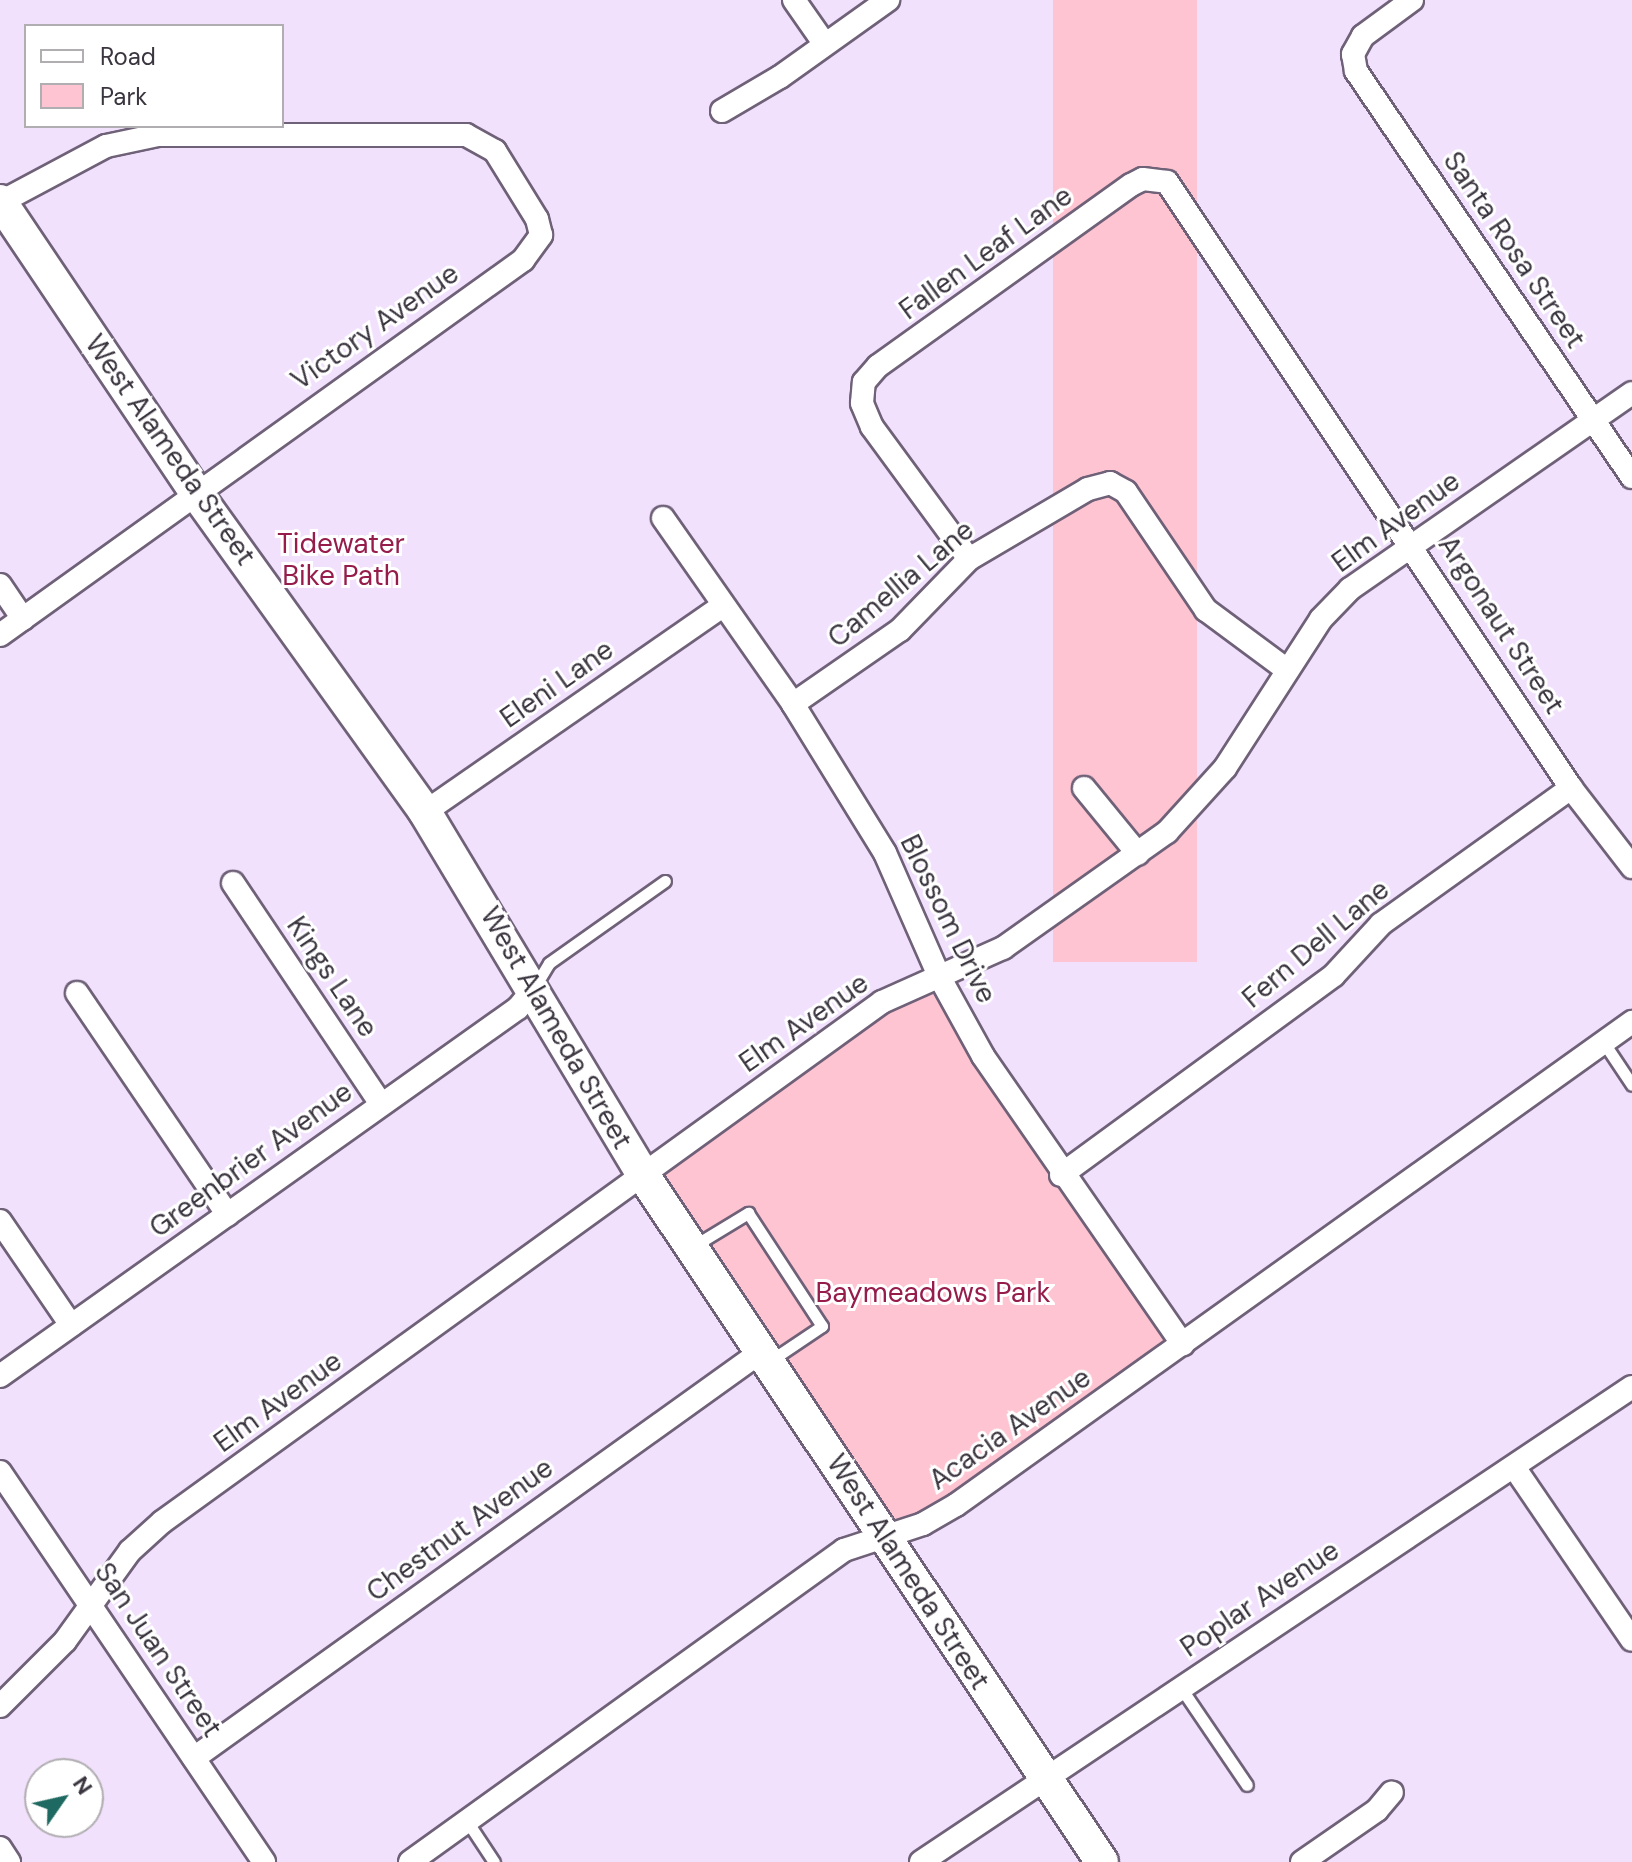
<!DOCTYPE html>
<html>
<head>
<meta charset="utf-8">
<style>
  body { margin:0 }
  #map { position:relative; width:1632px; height:1862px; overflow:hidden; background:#f1e1fc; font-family:"DM Sans",sans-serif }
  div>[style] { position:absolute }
  .green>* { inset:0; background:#fec4d1; transform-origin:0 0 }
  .roads { filter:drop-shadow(2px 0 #6f6178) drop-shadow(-2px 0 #6f6178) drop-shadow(0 2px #6f6178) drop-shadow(0 -2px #6f6178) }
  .lane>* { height:11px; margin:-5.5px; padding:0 5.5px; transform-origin:5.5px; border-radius:5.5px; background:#fff }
  .street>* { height:22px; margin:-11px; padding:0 11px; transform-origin:11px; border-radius:11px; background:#fff }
  .secondary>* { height:32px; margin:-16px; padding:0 16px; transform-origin:16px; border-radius:16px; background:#fff }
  span { translate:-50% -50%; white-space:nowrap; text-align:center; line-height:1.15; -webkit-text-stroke:6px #fff; paint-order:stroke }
  .street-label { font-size:28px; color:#3b353f }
  .park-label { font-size:28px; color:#951c4b }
  .legend { position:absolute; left:24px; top:24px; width:260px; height:104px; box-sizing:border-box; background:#fff; border:2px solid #b1aeb2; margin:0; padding:10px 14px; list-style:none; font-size:24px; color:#3b353f }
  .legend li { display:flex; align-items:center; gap:16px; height:40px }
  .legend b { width:40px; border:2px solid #b1aeb2 }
  .north { position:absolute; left:24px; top:1758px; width:80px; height:80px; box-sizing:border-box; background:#fff; border:2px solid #b1aeb2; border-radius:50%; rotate:56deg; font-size:22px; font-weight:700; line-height:32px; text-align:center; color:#3b353f }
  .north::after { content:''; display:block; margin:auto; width:28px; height:36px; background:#1e6961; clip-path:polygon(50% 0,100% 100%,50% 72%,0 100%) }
</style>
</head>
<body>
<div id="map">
  <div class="green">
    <div style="left:1053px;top:0;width:144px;height:962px"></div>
    <div style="clip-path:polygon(940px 978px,1183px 1345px,956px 1505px,884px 1535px,643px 1175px,882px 1002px)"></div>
  </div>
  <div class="roads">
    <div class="lane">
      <div style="left:534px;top:988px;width:29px;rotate:-59deg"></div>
      <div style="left:549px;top:963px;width:142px;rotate:-35.3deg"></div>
      <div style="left:1604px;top:1043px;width:50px;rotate:56.3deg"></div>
      <div style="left:692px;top:1247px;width:66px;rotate:-31.3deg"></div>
      <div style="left:748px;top:1213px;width:135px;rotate:56.8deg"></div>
      <div style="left:822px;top:1326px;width:63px;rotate:146.1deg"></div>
      <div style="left:1181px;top:1688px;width:117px;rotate:55.8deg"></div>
      <div style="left:467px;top:1821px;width:49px;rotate:56.6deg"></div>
    </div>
    <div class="street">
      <div style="left:794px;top:0;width:52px;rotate:55.1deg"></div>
      <div style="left:1412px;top:0;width:61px;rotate:143.7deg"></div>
      <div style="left:1363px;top:36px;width:21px;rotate:119deg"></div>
      <div style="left:1353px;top:54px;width:17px;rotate:80deg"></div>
      <div style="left:1356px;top:71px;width:491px;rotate:55.8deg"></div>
      <div style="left:722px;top:111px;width:67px;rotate:-30.4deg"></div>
      <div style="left:780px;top:77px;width:133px;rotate:-35.5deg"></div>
      <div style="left:663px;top:518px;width:227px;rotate:55deg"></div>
      <div style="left:793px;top:704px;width:175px;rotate:58.3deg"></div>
      <div style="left:885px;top:853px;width:137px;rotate:66.3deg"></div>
      <div style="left:940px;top:978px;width:89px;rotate:61.1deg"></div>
      <div style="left:983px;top:1056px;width:351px;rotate:55.3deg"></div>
      <div style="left:969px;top:559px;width:164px;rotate:-126.3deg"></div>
      <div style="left:872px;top:427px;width:26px;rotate:-113deg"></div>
      <div style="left:862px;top:403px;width:21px;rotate:-85deg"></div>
      <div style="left:864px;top:382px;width:21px;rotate:-49deg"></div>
      <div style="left:878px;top:366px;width:311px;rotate:-35.6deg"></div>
      <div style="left:1131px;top:185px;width:13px;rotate:-27deg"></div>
      <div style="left:1143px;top:179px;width:24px;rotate:7deg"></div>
      <div style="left:1167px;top:182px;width:728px;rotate:56.31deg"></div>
      <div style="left:1571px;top:788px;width:100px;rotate:52.3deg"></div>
      <div style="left:0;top:585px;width:41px;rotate:55.9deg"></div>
      <div style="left:0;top:635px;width:644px;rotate:-35.64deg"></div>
      <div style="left:523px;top:260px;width:31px;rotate:-54deg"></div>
      <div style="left:541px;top:235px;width:16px;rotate:-104deg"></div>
      <div style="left:537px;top:219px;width:80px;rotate:-121.7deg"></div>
      <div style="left:495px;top:151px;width:33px;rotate:-151deg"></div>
      <div style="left:466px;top:135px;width:308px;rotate:180deg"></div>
      <div style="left:158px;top:135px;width:53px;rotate:168.1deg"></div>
      <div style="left:106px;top:146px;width:119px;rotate:151.9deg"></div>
      <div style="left:793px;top:704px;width:130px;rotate:-34.7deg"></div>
      <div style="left:900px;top:630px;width:99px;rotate:-45.8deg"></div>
      <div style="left:969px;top:559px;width:138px;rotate:-30.5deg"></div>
      <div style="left:1088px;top:489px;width:23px;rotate:-15deg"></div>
      <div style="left:1110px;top:483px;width:18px;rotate:29deg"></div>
      <div style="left:1126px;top:492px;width:143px;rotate:55.9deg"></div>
      <div style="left:1206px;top:610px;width:101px;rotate:36.5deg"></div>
      <div style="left:1084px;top:788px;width:85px;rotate:50.7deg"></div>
      <div style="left:425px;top:812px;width:362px;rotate:-34.7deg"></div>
      <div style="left:233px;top:883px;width:266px;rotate:56.2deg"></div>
      <div style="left:77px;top:993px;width:268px;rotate:55.8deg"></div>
      <div style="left:1061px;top:1175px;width:338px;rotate:-36.2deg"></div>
      <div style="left:1334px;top:975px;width:69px;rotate:-47.3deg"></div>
      <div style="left:1381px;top:924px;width:234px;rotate:-35.6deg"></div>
      <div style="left:0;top:1221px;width:126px;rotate:55.7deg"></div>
      <div style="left:0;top:1376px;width:635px;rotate:-35.39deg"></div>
      <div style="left:518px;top:1008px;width:25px;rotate:-50deg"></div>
      <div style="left:1514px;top:1467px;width:209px;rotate:55.7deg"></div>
      <div style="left:0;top:1472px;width:471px;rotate:55.9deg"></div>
      <div style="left:0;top:1706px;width:92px;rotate:-45deg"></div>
      <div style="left:65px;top:1641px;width:111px;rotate:-54.2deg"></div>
      <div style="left:130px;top:1551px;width:43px;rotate:-42.2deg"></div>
      <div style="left:162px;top:1522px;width:888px;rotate:-35.84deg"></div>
      <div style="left:882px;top:1002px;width:133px;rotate:-24.1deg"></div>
      <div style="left:1003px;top:948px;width:201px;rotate:-35.3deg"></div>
      <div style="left:1167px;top:832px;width:86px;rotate:-47.8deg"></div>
      <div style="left:1225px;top:768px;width:177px;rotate:-57.2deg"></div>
      <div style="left:1321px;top:619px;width:42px;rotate:-46deg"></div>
      <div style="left:1350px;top:589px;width:343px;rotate:-34.8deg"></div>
      <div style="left:194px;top:1758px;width:699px;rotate:-35.62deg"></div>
      <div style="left:0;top:1848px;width:17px;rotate:57deg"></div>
      <div style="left:410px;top:1862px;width:535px;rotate:-35.71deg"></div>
      <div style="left:844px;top:1550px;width:83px;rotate:-18.2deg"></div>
      <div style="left:923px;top:1524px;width:38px;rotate:-30deg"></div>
      <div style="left:956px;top:1505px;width:831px;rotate:-35.55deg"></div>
      <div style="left:921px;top:1862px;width:855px;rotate:-33.75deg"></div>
      <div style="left:1302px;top:1862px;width:91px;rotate:-34.7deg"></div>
      <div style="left:1377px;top:1810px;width:23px;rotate:-50deg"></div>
    </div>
    <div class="secondary">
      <div style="left:0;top:201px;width:352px;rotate:56.1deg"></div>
      <div style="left:196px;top:493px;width:393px;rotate:54.3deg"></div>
      <div style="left:425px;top:812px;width:423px;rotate:59deg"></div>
      <div style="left:643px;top:1175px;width:826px;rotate:56.25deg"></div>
    </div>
  </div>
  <div class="street-label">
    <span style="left:1514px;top:250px;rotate:56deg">Santa Rosa Street</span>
    <span style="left:986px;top:253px;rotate:-36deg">Fallen Leaf Lane</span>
    <span style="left:375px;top:327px;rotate:-35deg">Victory Avenue</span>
    <span style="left:170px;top:450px;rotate:55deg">West Alameda Street</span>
    <span style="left:1396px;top:522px;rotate:-36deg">Elm Avenue</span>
    <span style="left:901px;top:584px;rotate:-40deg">Camellia Lane</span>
    <span style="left:1501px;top:625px;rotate:57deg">Argonaut Street</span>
    <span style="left:557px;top:684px;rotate:-35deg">Eleni Lane</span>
    <span style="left:948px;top:919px;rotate:64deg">Blossom Drive</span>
    <span style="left:1316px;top:944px;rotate:-40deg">Fern Dell Lane</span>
    <span style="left:332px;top:977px;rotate:56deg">Kings Lane</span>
    <span style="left:804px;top:1023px;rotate:-35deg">Elm Avenue</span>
    <span style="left:556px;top:1028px;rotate:60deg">West Alameda Street</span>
    <span style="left:251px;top:1160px;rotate:-36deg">Greenbrier Avenue</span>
    <span style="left:278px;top:1402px;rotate:-36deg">Elm Avenue</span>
    <span style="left:1010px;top:1429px;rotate:-35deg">Acacia Avenue</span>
    <span style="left:460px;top:1530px;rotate:-36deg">Chestnut Avenue</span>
    <span style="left:908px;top:1572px;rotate:57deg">West Alameda Street</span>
    <span style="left:1260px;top:1599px;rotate:-34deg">Poplar Avenue</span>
    <span style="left:158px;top:1650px;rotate:56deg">San Juan Street</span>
  </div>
  <div class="park-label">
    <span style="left:341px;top:560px">Tidewater<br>Bike Path</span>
    <span style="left:933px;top:1293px">Baymeadows Park</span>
  </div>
  <ul class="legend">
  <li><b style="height:10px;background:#fff"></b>Road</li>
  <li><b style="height:22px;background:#fec4d1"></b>Park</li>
  </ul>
  <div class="north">N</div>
</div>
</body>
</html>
